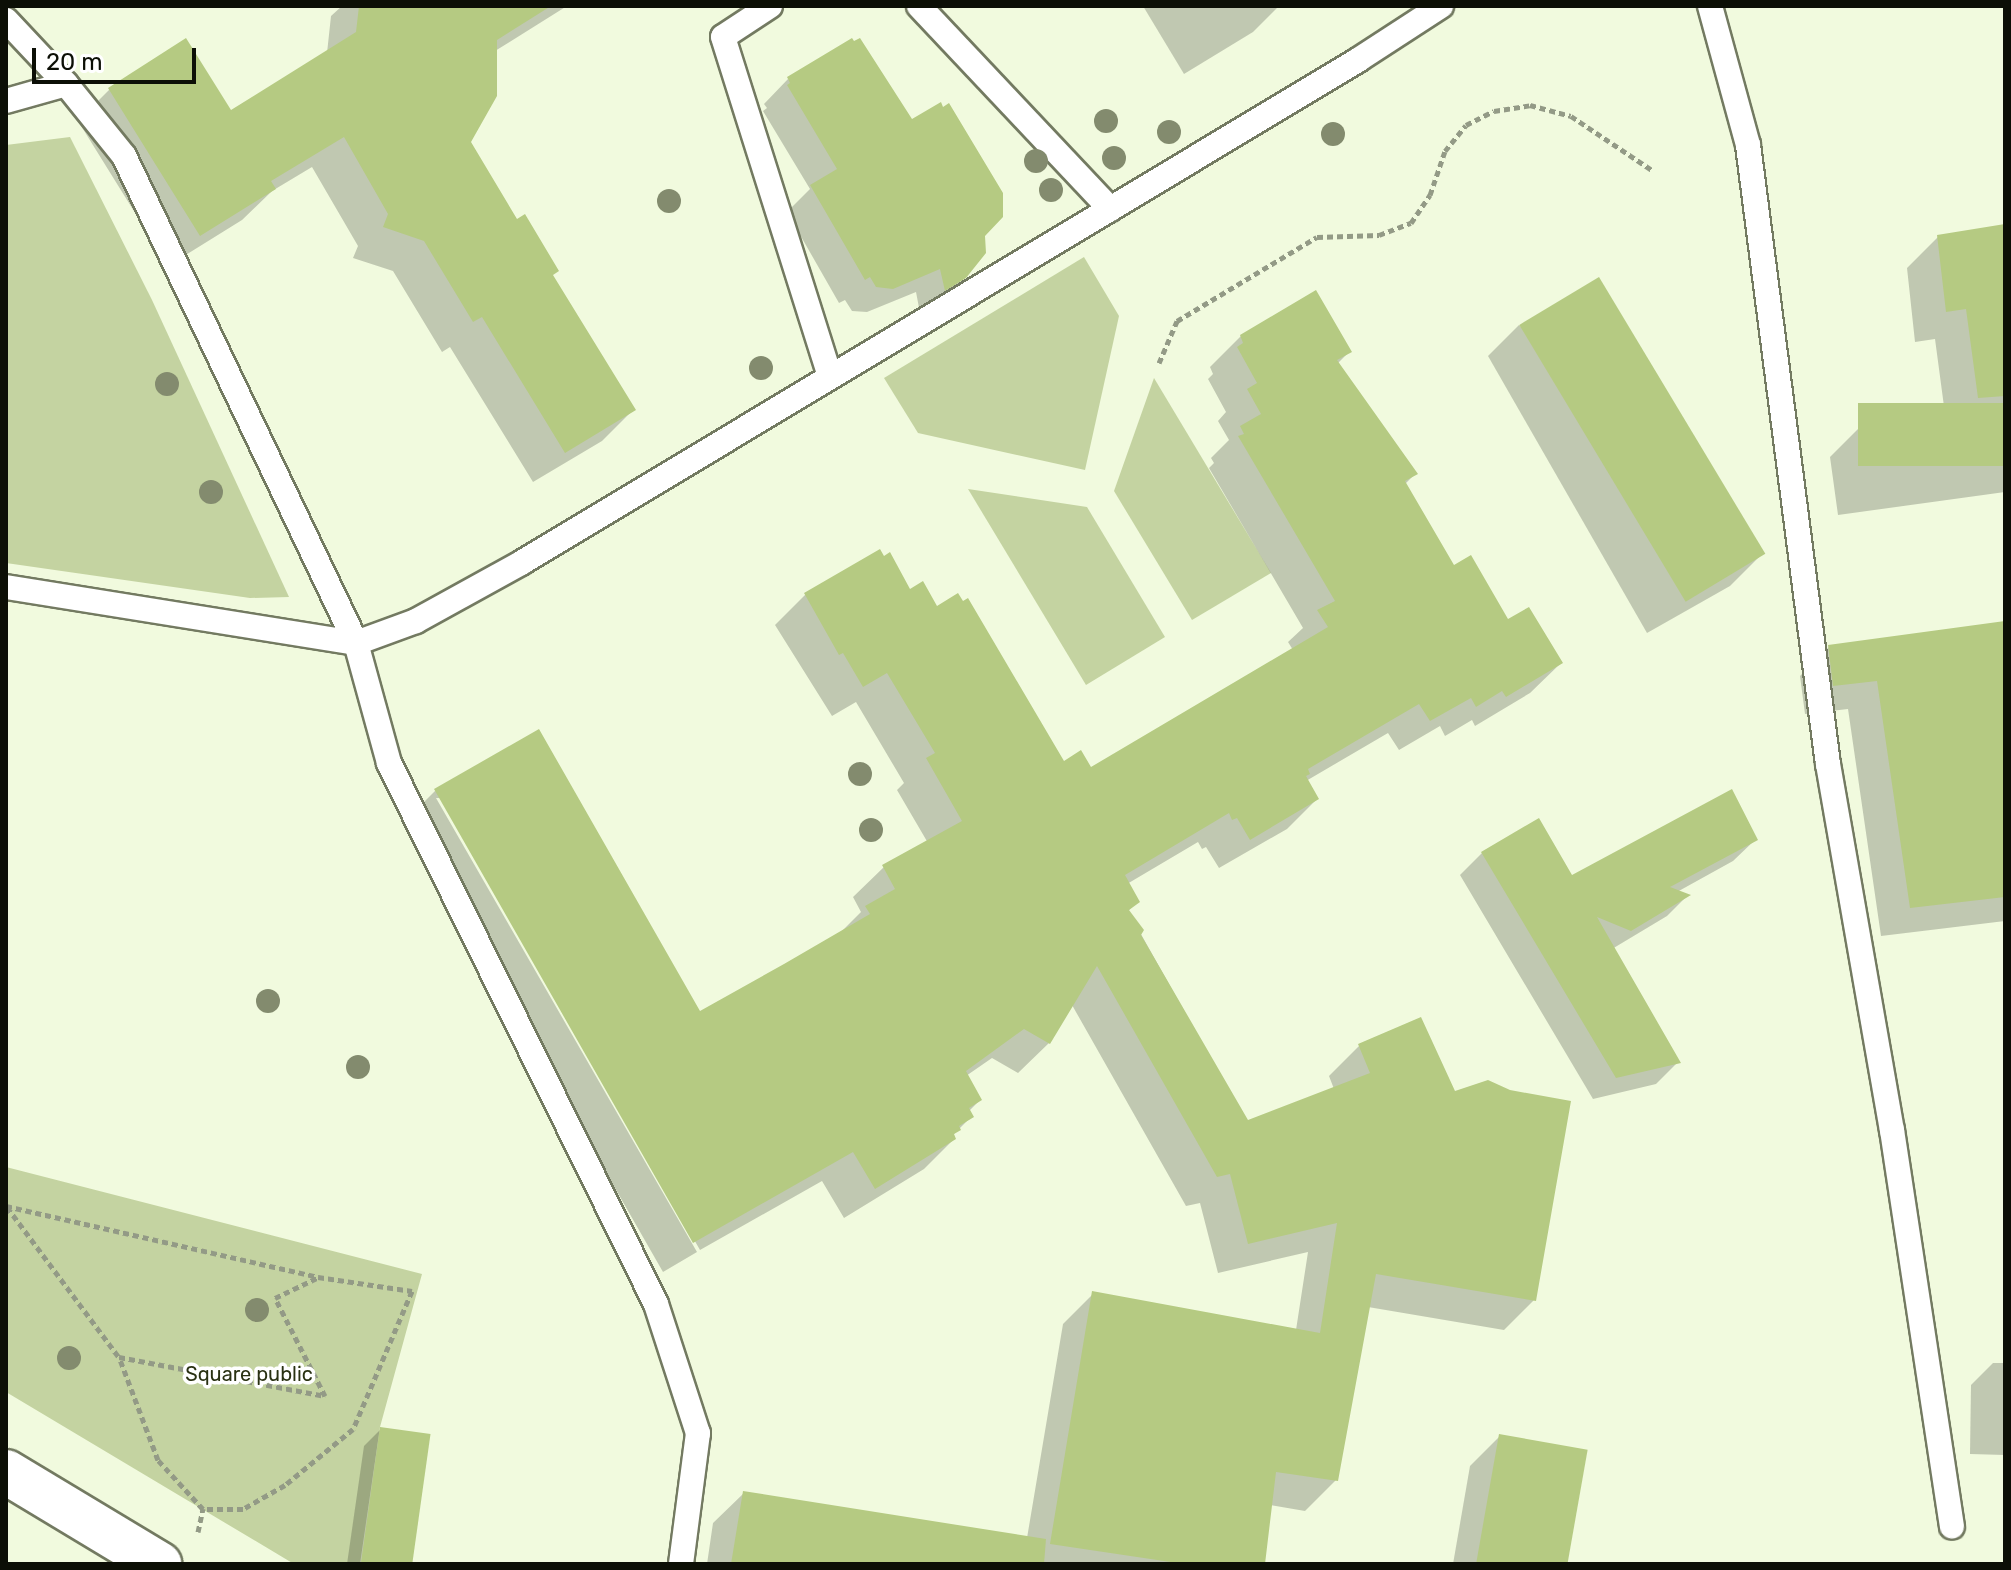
<!DOCTYPE html>
<html>
<head>
<meta charset="utf-8">
<style>
  body { margin:0 }
  #map { position:relative; width:2011px; height:1570px; overflow:hidden; background:#f1fade; font-family:Rubik,sans-serif }
  div>[style] { position:absolute }
  .green>* { inset:0; background:#c4d3a1 }
  .shadow>* { inset:0; background:#0003 }
  .building>* { inset:0; background:#b5ca82; transform-origin:0 0 }
  .path>* { height:5px; margin-top:-2.5px; transform-origin:0; background:repeating-linear-gradient(90deg,#939a86 0 6px,transparent 0 10px) }
  .roads { filter:drop-shadow(2px 0 #737a61) drop-shadow(-2px 0 #737a61) drop-shadow(0 2px #737a61) drop-shadow(0 -2px #737a61) }
  .service>* { height:24px; margin:-12px; padding:0 12px; transform-origin:12px; border-radius:12px; background:#fff }
  .tertiary>* { height:44px; margin:-22px; padding:0 22px; transform-origin:22px; border-radius:22px; background:#fff }
  .trees>* { width:24px; height:24px; margin:-12px; border-radius:50%; background:#838b6e }
  span { translate:-50% -50%; white-space:nowrap; text-align:center; line-height:1.15; -webkit-text-stroke:7px #fff; paint-order:stroke }
  .park-label { font-size:20px; color:#293112 }
  .frame { position:absolute; inset:0; border:8px solid #0c0f06; pointer-events:none }
  .scale { position:absolute; left:32px; top:48px; width:164px; height:36px; box-sizing:border-box; border:4px solid #0c0f06; border-top:0; padding-left:10px; font-size:24px; line-height:28px; white-space:nowrap; color:#0c0f06; -webkit-text-stroke:6px #fff; paint-order:stroke }
</style>
</head>
<body>
<div id="map">
  <div class="green">
    <div style="clip-path:polygon(70px 137px,152px 300px,289px 597px,250px 598px,6px 563px,6px 145px)"></div>
    <div style="clip-path:polygon(1084px 257px,1119px 316px,1085px 470px,918px 433px,884px 378px)"></div>
    <div style="clip-path:polygon(1154px 378px,1271px 573px,1192px 620px,1114px 491px)"></div>
    <div style="clip-path:polygon(968px 489px,1087px 507px,1165px 637px,1086px 685px)"></div>
    <div style="clip-path:polygon(6px 1167px,422px 1274px,380px 1427px,360px 1564px,294px 1564px,6px 1392px)"></div>
  </div>
  <div class="shadow">
    <div style="clip-path:polygon(342px 6px,567px 6px,495px 51px,468px 142px,633px 410px,602px 441px,533px 482px,450px 347px,442px 352px,393px 271px,353px 258px,358px 246px,312px 167px,272px 191px,242px 220px,168px 266px,78px 121px,109px 90px,230px 113px,327px 53px,331px 16px)"></div>
    <div style="clip-path:polygon(1143px 6px,1279px 6px,1253px 32px,1184px 74px)"></div>
    <div style="clip-path:polygon(788px 79px,983px 235px,965px 277px,939px 302px,920px 313px,916px 292px,867px 312px,852px 311px,845px 300px,839px 303px,787px 212px,810px 189px,763px 111px,767px 108px,764px 104px)"></div>
    <div style="clip-path:polygon(2005px 226px,2005px 492px,1838px 515px,1830px 457px,1861px 426px,1945px 414px,1935px 339px,1915px 342px,1907px 268px,1938px 237px)"></div>
    <div style="clip-path:polygon(1519px 325px,1761px 555px,1730px 586px,1647px 633px,1488px 356px)"></div>
    <div style="clip-path:polygon(1241px 336px,1349px 352px,1337px 364px,1415px 474px,1405px 484px,1453px 568px,1507px 622px,1561px 663px,1530px 693px,1475px 726px,1472px 720px,1445px 736px,1440px 726px,1399px 750px,1388px 733px,1306px 781px,1317px 799px,1287px 829px,1219px 868px,1206px 847px,1202px 849px,1198px 842px,1127px 884px,1137px 902px,1128px 911px,1247px 1123px,1334px 1089px,1329px 1076px,1359px 1046px,1534px 1300px,1504px 1330px,1368px 1307px,1336px 1480px,1305px 1511px,1270px 1505px,1262px 1564px,707px 1564px,713px 1523px,744px 1493px,1027px 1538px,1063px 1324px,1093px 1294px,1296px 1330px,1308px 1252px,1218px 1273px,1200px 1203px,1186px 1206px,1072px 1005px,1049px 1043px,1018px 1073px,992px 1058px,966px 1076px,980px 1100px,969px 1111px,972px 1116px,952px 1136px,954px 1139px,924px 1169px,844px 1218px,822px 1181px,700px 1250px,441px 798px,436px 798px,697px 1252px,663px 1272px,405px 821px,435px 791px,538px 732px,699px 1014px,839px 934px,861px 912px,853px 897px,884px 867px,928px 843px,897px 790px,904px 783px,856px 702px,832px 716px,775px 625px,805px 595px,910px 591px,936px 609px,1063px 763px,1090px 769px,1293px 650px,1288px 642px,1303px 628px,1209px 468px,1214px 463px,1211px 458px,1229px 440px,1218px 421px,1226px 412px,1208px 379px,1213px 374px,1210px 367px)"></div>
    <div style="clip-path:polygon(2005px 623px,2005px 921px,1881px 936px,1848px 709px,1805px 714px,1800px 676px,1829px 647px)"></div>
    <div style="clip-path:polygon(1756px 839px,1733px 861px,1677px 892px,1688px 895px,1667px 916px,1612px 949px,1678px 1062px,1656px 1084px,1593px 1099px,1460px 875px,1482px 853px,1571px 877px)"></div>
    <div style="clip-path:polygon(1993px 1363px,2005px 1363px,2005px 1455px,1970px 1454px,1971px 1385px)"></div>
    <div style="clip-path:polygon(381px 1429px,409px 1564px,347px 1564px,364px 1446px)"></div>
    <div style="clip-path:polygon(1500px 1436px,1567px 1564px,1453px 1564px,1470px 1466px)"></div>
  </div>
  <div class="building">
    <div style="clip-path:polygon(359px 6px,551px 6px,497px 40px,497px 96px,471px 142px,517px 219px,525px 214px,559px 271px,553px 275px,636px 410px,565px 453px,482px 317px,473px 322px,424px 241px,383px 227px,388px 214px,344px 137px,271px 181px,276px 189px,200px 236px,108px 88px,186px 38px,231px 110px,356px 32px)"></div>
    <div style="clip-path:polygon(852px 38px,854px 41px,860px 38px,912px 119px,941px 102px,943px 107px,949px 103px,1003px 193px,1003px 217px,985px 236px,986px 253px,966px 278px,945px 291px,940px 269px,893px 289px,876px 287px,870px 277px,865px 280px,810px 185px,837px 169px,787px 85px,790px 83px,787px 77px)"></div>
    <div style="clip-path:polygon(2005px 224px,2005px 396px,1978px 398px,1966px 309px,1946px 312px,1937px 235px)"></div>
    <div style="left:1599px;top:277px;width:323px;height:93px;rotate:59deg"></div>
    <div style="clip-path:polygon(1316px 290px,1352px 352px,1337px 360px,1418px 474px,1405px 481px,1454px 565px,1471px 555px,1508px 619px,1529px 607px,1563px 663px,1506px 697px,1502px 691px,1476px 707px,1471px 698px,1430px 721px,1419px 704px,1308px 769px,1310px 774px,1306px 776px,1319px 799px,1250px 840px,1237px 818px,1232px 820px,1229px 813px,1125px 875px,1140px 902px,1129px 910px,1144px 930px,1141px 935px,1248px 1120px,1370px 1073px,1358px 1044px,1421px 1017px,1455px 1091px,1488px 1080px,1510px 1090px,1571px 1101px,1536px 1301px,1376px 1274px,1338px 1481px,1276px 1472px,1265px 1564px,1184px 1564px,1050px 1544px,1092px 1291px,1320px 1333px,1337px 1223px,1248px 1244px,1230px 1174px,1217px 1177px,1097px 966px,1050px 1044px,1024px 1029px,966px 1071px,982px 1100px,969px 1108px,974px 1117px,959px 1126px,961px 1130px,954px 1134px,956px 1139px,875px 1189px,853px 1152px,693px 1243px,434px 789px,539px 729px,700px 1011px,784px 964px,870px 914px,865px 906px,895px 889px,882px 865px,962px 821px,926px 758px,935px 753px,887px 673px,863px 687px,843px 653px,839px 655px,804px 593px,880px 549px,884px 556px,890px 552px,910px 589px,923px 581px,937px 606px,958px 593px,963px 601px,968px 598px,1064px 761px,1081px 750px,1091px 767px,1328px 627px,1317px 610px,1335px 601px,1238px 436px,1244px 434px,1240px 426px,1261px 414px,1247px 389px,1257px 383px,1237px 347px,1243px 343px,1240px 335px)"></div>
    <div style="left:2005px;top:403px;width:63px;height:147px;rotate:90deg"></div>
    <div style="clip-path:polygon(2005px 621px,2005px 897px,1910px 908px,1877px 681px,1833px 686px,1828px 645px)"></div>
    <div style="clip-path:polygon(1732px 789px,1758px 840px,1670px 887px,1691px 895px,1631px 931px,1597px 917px,1681px 1063px,1616px 1078px,1481px 852px,1539px 818px,1572px 875px)"></div>
    <div style="left:380px;top:1427px;width:51px;height:138px;rotate:8deg"></div>
    <div style="left:1499px;top:1434px;width:90px;height:132px;rotate:10deg"></div>
    <div style="clip-path:polygon(743px 1491px,1046px 1539px,1044px 1564px,731px 1564px)"></div>
  </div>
  <div class="path">
    <div style="left:1159px;top:363px;width:46px;rotate:-66.8deg"></div>
    <div style="left:1177px;top:321px;width:163px;rotate:-31deg"></div>
    <div style="left:1317px;top:237px;width:62px;rotate:-1.8deg"></div>
    <div style="left:1379px;top:235px;width:34px;rotate:-21deg"></div>
    <div style="left:1411px;top:223px;width:34px;rotate:-56deg"></div>
    <div style="left:1430px;top:195px;width:46px;rotate:-71.2deg"></div>
    <div style="left:1445px;top:151px;width:33px;rotate:-51deg"></div>
    <div style="left:1466px;top:125px;width:31px;rotate:-27deg"></div>
    <div style="left:1494px;top:111px;width:36px;rotate:-9deg"></div>
    <div style="left:1530px;top:105px;width:42px;rotate:15deg"></div>
    <div style="left:1571px;top:116px;width:97px;rotate:33.7deg"></div>
    <div style="left:6px;top:1206px;width:320px;rotate:12.8deg"></div>
    <div style="left:318px;top:1277px;width:95px;rotate:8.5deg"></div>
    <div style="left:412px;top:1291px;width:150px;rotate:113.1deg"></div>
    <div style="left:353px;top:1429px;width:88px;rotate:140.5deg"></div>
    <div style="left:285px;top:1485px;width:48px;rotate:150.3deg"></div>
    <div style="left:243px;top:1509px;width:40px;rotate:180deg"></div>
    <div style="left:203px;top:1509px;width:67px;rotate:-132.6deg"></div>
    <div style="left:158px;top:1460px;width:110px;rotate:-110.7deg"></div>
    <div style="left:7px;top:1207px;width:187px;rotate:53.3deg"></div>
    <div style="left:119px;top:1357px;width:210px;rotate:10.7deg"></div>
    <div style="left:325px;top:1396px;width:110px;rotate:-117deg"></div>
    <div style="left:275px;top:1298px;width:47px;rotate:-25.5deg"></div>
    <div style="left:198px;top:1532px;width:24px;rotate:-78deg"></div>
  </div>
  <div class="roads">
    <div class="service">
      <div style="left:770px;top:6px;width:56px;rotate:146.6deg"></div>
      <div style="left:723px;top:37px;width:356px;rotate:72.5deg"></div>
      <div style="left:919px;top:6px;width:279px;rotate:46.7deg"></div>
      <div style="left:1710px;top:6px;width:144px;rotate:74.7deg"></div>
      <div style="left:1748px;top:145px;width:624px;rotate:82.64deg"></div>
      <div style="left:1828px;top:764px;width:372px;rotate:80.1deg"></div>
      <div style="left:1892px;top:1130px;width:401px;rotate:81.4deg"></div>
      <div style="left:6px;top:20px;width:88px;rotate:46.8deg"></div>
      <div style="left:66px;top:84px;width:92px;rotate:51.1deg"></div>
      <div style="left:124px;top:156px;width:539px;rotate:64.53deg"></div>
      <div style="left:356px;top:643px;width:124px;rotate:74.6deg"></div>
      <div style="left:389px;top:763px;width:603px;rotate:63.73deg"></div>
      <div style="left:656px;top:1304px;width:136px;rotate:72deg"></div>
      <div style="left:698px;top:1433px;width:132px;rotate:97.4deg"></div>
      <div style="left:6px;top:101px;width:62px;rotate:-15.8deg"></div>
      <div style="left:6px;top:587px;width:354px;rotate:9.1deg"></div>
      <div style="left:356px;top:643px;width:64px;rotate:-20.1deg"></div>
      <div style="left:416px;top:621px;width:120px;rotate:-28.9deg"></div>
      <div style="left:521px;top:563px;width:977px;rotate:-31deg"></div>
      <div style="left:1358px;top:60px;width:99px;rotate:-33deg"></div>
    </div>
    <div class="tertiary">
      <div style="left:6px;top:1472px;width:179px;rotate:31deg"></div>
    </div>
  </div>
  <div class="trees">
    <div style="left:1106px;top:121px"></div>
    <div style="left:1169px;top:132px"></div>
    <div style="left:1333px;top:134px"></div>
    <div style="left:1114px;top:158px"></div>
    <div style="left:1036px;top:161px"></div>
    <div style="left:1051px;top:190px"></div>
    <div style="left:669px;top:201px"></div>
    <div style="left:761px;top:368px"></div>
    <div style="left:167px;top:384px"></div>
    <div style="left:211px;top:492px"></div>
    <div style="left:860px;top:774px"></div>
    <div style="left:871px;top:830px"></div>
    <div style="left:268px;top:1001px"></div>
    <div style="left:358px;top:1067px"></div>
    <div style="left:257px;top:1310px"></div>
    <div style="left:69px;top:1358px"></div>
  </div>
  <div class="park-label">
    <span style="left:249px;top:1374px">Square public</span>
  </div>
  <div class="frame"></div>
  <div class="scale">20 m</div>
</div>
</body>
</html>
